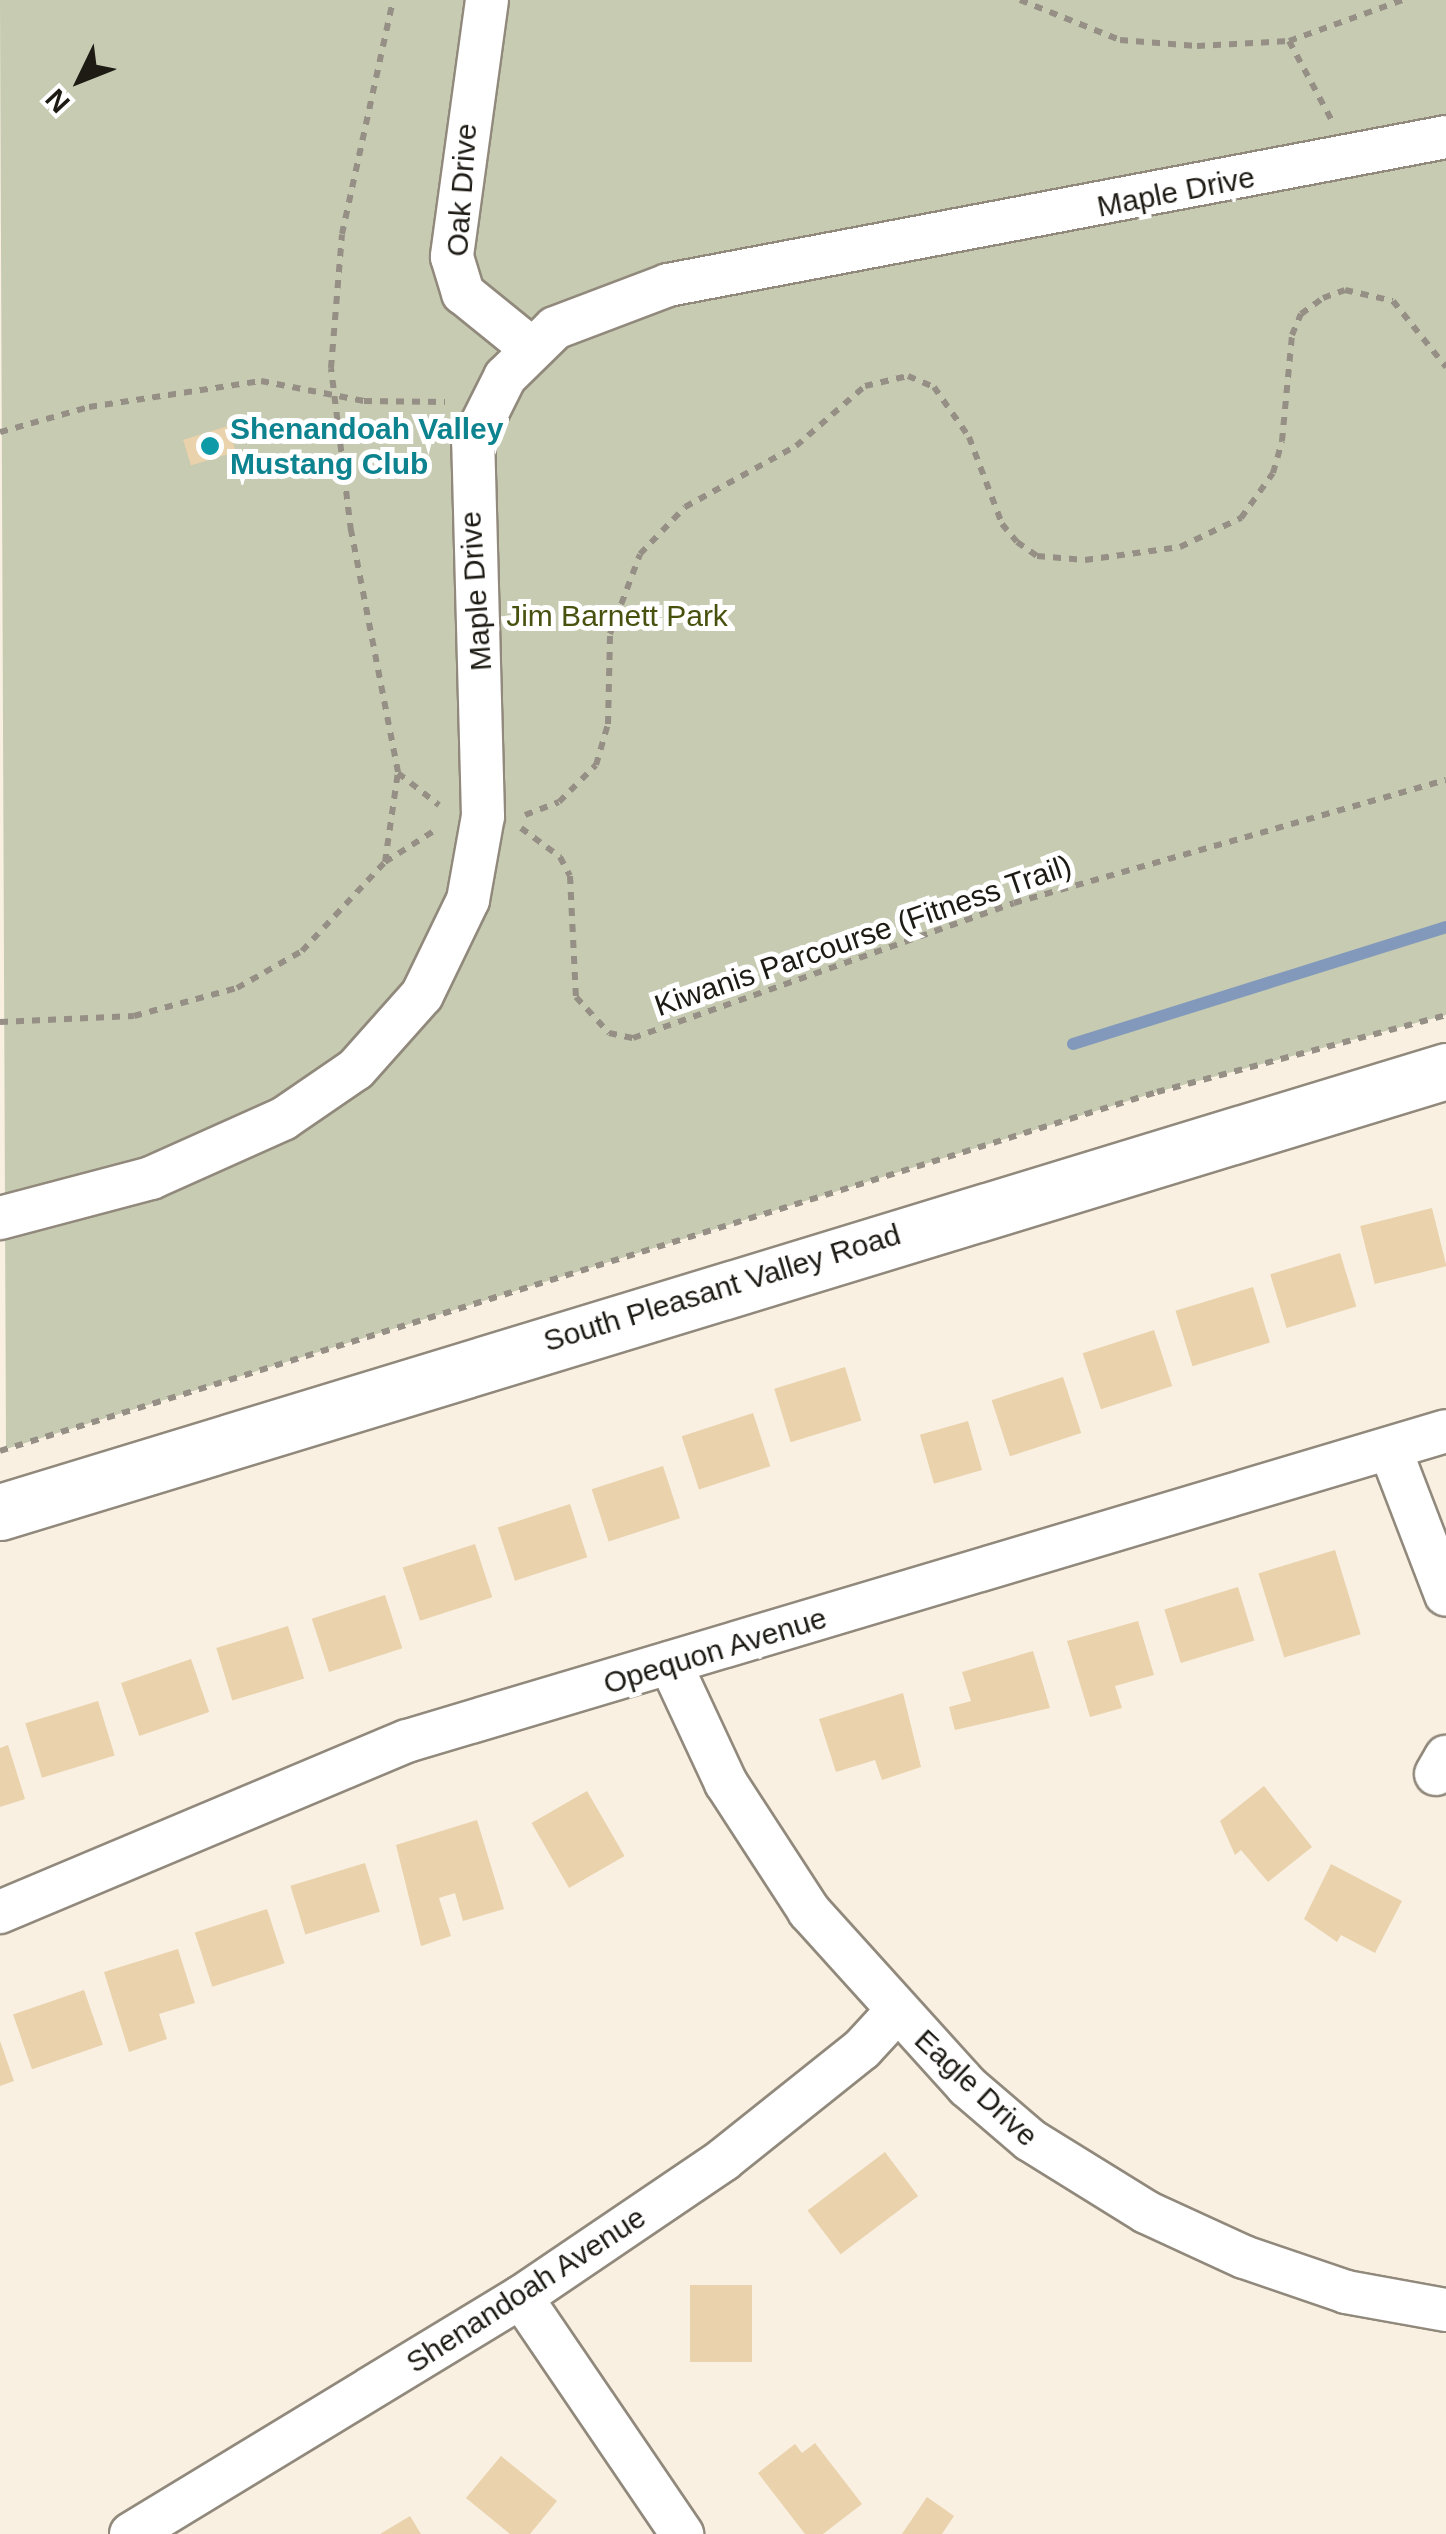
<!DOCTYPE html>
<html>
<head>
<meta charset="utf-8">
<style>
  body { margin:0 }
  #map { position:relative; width:1446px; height:2534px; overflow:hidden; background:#f9f0e2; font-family:Helvetica,sans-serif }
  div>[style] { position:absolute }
  .green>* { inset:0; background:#c6cbb2 }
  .stream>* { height:12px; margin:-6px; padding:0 6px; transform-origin:6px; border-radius:6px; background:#8399bb }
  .building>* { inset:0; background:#e9d2ac; transform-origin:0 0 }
  .path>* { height:6px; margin-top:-3px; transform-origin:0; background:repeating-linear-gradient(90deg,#958f85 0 8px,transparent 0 16px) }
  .roads { filter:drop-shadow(2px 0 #91897c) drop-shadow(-2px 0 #91897c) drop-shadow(0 2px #91897c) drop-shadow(0 -2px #91897c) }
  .street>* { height:42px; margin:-21px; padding:0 21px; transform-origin:21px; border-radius:21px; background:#fff }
  .secondary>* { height:55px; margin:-27.5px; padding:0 27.5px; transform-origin:27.5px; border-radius:27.5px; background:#fff }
  .dots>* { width:28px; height:28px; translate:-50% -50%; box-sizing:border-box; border:5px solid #fff; border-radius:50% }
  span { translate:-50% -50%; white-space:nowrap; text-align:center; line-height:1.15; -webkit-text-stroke:10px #fff; paint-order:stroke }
  .street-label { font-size:30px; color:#1e1b15 }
  .culture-label { font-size:30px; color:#0d838f; font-weight:700 }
  .left { translate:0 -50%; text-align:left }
  .park-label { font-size:30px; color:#49510f }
  .north { position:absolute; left:30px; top:30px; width:100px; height:100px; -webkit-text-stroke:8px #fff; paint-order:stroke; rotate:227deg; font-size:28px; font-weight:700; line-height:40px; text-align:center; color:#1e1b15 }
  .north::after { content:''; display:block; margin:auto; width:35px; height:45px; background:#1e1b15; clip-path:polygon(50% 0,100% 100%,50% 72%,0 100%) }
</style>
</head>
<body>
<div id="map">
  <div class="green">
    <div style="clip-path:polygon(0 0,1446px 0,1446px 1015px,1157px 1092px,6px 1449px)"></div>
  </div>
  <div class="stream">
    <div style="left:1073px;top:1044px;width:391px;rotate:-17.4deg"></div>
  </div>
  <div class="building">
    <div style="left:228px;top:426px;width:27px;height:47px;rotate:73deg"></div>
    <div style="left:1432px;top:1208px;width:60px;height:74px;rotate:76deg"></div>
    <div style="left:1340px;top:1253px;width:56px;height:73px;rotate:73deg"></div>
    <div style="left:1253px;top:1287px;width:58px;height:81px;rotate:73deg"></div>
    <div style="left:1154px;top:1330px;width:59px;height:75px;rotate:72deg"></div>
    <div style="left:845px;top:1367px;width:56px;height:74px;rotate:73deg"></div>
    <div style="left:1063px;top:1377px;width:59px;height:75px;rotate:72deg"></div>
    <div style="left:753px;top:1413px;width:56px;height:75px;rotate:72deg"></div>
    <div style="left:968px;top:1421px;width:51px;height:50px;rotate:74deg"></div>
    <div style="left:663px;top:1466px;width:55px;height:75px;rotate:72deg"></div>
    <div style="left:570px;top:1504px;width:56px;height:76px;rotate:72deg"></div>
    <div style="left:475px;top:1544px;width:56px;height:76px;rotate:72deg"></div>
    <div style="left:1335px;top:1550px;width:88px;height:80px;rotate:73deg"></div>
    <div style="left:1238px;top:1587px;width:56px;height:77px;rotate:73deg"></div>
    <div style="left:385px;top:1595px;width:56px;height:77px;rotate:72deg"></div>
    <div style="clip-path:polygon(1138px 1621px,1154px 1675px,1115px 1686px,1122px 1708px,1090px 1717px,1067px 1641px)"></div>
    <div style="left:288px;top:1626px;width:55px;height:75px;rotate:73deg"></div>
    <div style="clip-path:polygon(1033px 1651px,1050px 1708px,955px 1730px,949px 1707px,971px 1701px,962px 1672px)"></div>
    <div style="left:191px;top:1659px;width:56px;height:74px;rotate:71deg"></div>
    <div style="clip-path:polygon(903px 1693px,921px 1767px,882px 1780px,875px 1760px,836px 1772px,819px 1719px)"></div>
    <div style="left:98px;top:1701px;width:57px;height:76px;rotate:73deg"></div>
    <div style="clip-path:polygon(8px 1745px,25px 1799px,0 1807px,0 1748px)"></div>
    <div style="clip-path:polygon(1264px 1786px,1312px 1847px,1268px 1882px,1241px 1850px,1235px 1855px,1220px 1821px)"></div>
    <div style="left:587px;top:1791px;width:75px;height:64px;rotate:60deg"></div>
    <div style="clip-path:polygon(477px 1820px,504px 1909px,463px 1921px,455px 1893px,439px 1898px,451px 1936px,421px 1946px,396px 1845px)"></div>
    <div style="left:365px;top:1863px;width:51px;height:78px;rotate:73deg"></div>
    <div style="clip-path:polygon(1331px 1864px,1402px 1901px,1375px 1953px,1341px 1935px,1337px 1942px,1304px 1919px)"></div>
    <div style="left:267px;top:1909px;width:57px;height:76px;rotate:72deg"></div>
    <div style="clip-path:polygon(178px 1949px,195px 2003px,159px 2014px,167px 2039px,129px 2052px,104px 1972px)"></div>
    <div style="left:84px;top:1990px;width:58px;height:75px;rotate:71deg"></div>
    <div style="clip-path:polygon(0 2041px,14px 2081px,0 2086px)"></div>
    <div style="left:885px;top:2152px;width:55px;height:97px;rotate:53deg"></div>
    <div style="left:690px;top:2285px;width:62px;height:77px"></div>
    <div style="clip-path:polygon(815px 2443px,862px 2504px,823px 2534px,805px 2534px,758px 2473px,795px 2444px,802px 2453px)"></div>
    <div style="clip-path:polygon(501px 2456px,557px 2501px,530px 2534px,510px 2534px,466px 2498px)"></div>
    <div style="clip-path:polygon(927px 2497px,954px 2516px,942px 2534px,902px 2534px)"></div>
    <div style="clip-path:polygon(410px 2516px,421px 2534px,380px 2534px)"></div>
  </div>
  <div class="path">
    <div style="left:1020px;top:0;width:108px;rotate:21.8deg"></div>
    <div style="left:1120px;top:40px;width:77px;rotate:4.5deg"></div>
    <div style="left:1197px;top:46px;width:92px;rotate:-3.1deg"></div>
    <div style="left:1289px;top:41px;width:121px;rotate:-19.8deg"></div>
    <div style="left:1289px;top:41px;width:89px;rotate:61.7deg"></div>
    <div style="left:0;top:432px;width:92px;rotate:-15.7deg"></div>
    <div style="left:89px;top:407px;width:174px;rotate:-8.6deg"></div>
    <div style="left:261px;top:381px;width:105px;rotate:11deg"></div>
    <div style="left:364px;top:401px;width:81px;rotate:0.7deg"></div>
    <div style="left:398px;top:773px;width:52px;rotate:38deg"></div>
    <div style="left:525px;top:815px;width:36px;rotate:-21deg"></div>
    <div style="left:559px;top:802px;width:52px;rotate:-45deg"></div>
    <div style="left:596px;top:765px;width:43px;rotate:-73.7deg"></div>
    <div style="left:608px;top:724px;width:90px;rotate:-88.7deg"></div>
    <div style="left:610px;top:634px;width:85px;rotate:-69.4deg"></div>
    <div style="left:640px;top:554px;width:65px;rotate:-46.2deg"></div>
    <div style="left:685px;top:507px;width:127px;rotate:-28.8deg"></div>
    <div style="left:796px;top:446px;width:91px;rotate:-41deg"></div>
    <div style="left:865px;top:386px;width:44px;rotate:-13.1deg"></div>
    <div style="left:908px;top:376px;width:28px;rotate:23deg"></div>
    <div style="left:934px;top:387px;width:61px;rotate:55deg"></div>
    <div style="left:969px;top:437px;width:93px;rotate:69.2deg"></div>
    <div style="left:1002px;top:524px;width:23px;rotate:50deg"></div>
    <div style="left:1017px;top:542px;width:24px;rotate:35deg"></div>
    <div style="left:1037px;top:556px;width:48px;rotate:4.8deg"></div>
    <div style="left:1085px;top:560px;width:96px;rotate:-7.8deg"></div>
    <div style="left:1180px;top:547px;width:68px;rotate:-25.4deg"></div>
    <div style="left:1241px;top:518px;width:55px;rotate:-54.6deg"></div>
    <div style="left:1273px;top:473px;width:33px;rotate:-74deg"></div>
    <div style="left:1282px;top:441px;width:106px;rotate:-84.6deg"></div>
    <div style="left:1292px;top:335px;width:23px;rotate:-67deg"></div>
    <div style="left:1301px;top:314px;width:27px;rotate:-36deg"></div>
    <div style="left:1323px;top:298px;width:23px;rotate:-20deg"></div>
    <div style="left:1345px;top:290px;width:49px;rotate:12.9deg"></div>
    <div style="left:1393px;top:301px;width:85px;rotate:51.2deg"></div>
    <div style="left:521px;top:828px;width:49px;rotate:36.6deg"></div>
    <div style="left:560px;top:857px;width:21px;rotate:62deg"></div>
    <div style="left:570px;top:876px;width:121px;rotate:87.2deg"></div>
    <div style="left:576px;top:997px;width:49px;rotate:47.5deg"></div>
    <div style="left:609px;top:1033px;width:25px;rotate:12deg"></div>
    <div style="left:633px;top:1038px;width:404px;rotate:-19.5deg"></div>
    <div style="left:1014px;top:903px;width:449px;rotate:-15.9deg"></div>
    <div style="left:385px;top:862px;width:62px;rotate:-32.4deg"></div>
    <div style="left:0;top:1022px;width:134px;rotate:-2.6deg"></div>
    <div style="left:134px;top:1016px;width:107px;rotate:-15.2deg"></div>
    <div style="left:237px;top:988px;width:75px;rotate:-29.6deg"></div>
    <div style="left:302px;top:951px;width:122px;rotate:-47deg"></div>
    <div style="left:385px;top:862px;width:91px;rotate:-81.8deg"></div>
    <div style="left:398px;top:772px;width:246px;rotate:-101deg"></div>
    <div style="left:351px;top:531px;width:164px;rotate:-97deg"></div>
    <div style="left:331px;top:368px;width:134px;rotate:-85.3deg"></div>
    <div style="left:342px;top:234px;width:239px;rotate:-77.7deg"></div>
    <div style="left:0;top:1451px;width:1211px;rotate:-17.24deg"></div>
    <div style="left:1157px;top:1092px;width:299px;rotate:-14.9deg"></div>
  </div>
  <div class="roads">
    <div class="street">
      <div style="left:487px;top:0;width:259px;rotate:97.8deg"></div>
      <div style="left:452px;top:257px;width:38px;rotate:73deg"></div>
      <div style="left:463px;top:293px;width:87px;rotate:39deg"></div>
      <div style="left:0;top:1218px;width:156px;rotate:-14.8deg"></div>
      <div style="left:151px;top:1178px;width:145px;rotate:-24.1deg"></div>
      <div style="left:283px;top:1119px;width:88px;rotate:-34.4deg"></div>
      <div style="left:356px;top:1069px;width:99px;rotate:-48.3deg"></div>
      <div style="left:422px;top:995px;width:106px;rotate:-64.2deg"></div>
      <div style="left:468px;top:900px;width:85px;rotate:-79.9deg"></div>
      <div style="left:483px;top:816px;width:375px;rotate:-91.5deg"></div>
      <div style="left:473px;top:441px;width:72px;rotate:-63.4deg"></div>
      <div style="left:505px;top:377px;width:70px;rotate:-44.4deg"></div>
      <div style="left:555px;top:328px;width:121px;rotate:-20.8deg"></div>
      <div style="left:668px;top:285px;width:792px;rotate:-10.77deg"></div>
      <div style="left:1390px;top:1449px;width:156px;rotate:69deg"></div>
      <div style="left:670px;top:1663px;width:132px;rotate:65deg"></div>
      <div style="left:726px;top:1783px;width:153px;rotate:57deg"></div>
      <div style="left:809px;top:1911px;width:236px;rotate:47.9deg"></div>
      <div style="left:967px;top:2086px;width:83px;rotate:40.6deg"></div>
      <div style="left:1030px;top:2140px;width:137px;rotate:31.8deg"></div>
      <div style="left:1146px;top:2212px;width:108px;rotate:24.7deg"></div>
      <div style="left:1244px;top:2257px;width:108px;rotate:18.9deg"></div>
      <div style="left:1346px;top:2292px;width:102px;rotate:10.2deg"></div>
      <div style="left:1436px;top:1774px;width:20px;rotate:-60deg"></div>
      <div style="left:0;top:1912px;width:441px;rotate:-22.8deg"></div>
      <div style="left:407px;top:1741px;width:1084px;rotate:-16.61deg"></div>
      <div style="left:521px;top:2297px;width:287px;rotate:55.8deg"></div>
      <div style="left:131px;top:2534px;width:456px;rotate:-31.3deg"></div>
      <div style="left:521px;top:2297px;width:244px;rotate:-34.1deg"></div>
      <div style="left:723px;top:2160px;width:178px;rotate:-38.6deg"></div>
      <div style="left:862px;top:2049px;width:50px;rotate:-47.4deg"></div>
    </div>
    <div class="secondary">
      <div style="left:0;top:1512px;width:1512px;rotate:-16.96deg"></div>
    </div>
  </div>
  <div class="dots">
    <div style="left:210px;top:446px;background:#0f9aa8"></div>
  </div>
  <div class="street-label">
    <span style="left:462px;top:190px;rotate:-86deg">Oak Drive</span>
    <span style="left:1176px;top:192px;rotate:-11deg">Maple Drive</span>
    <span style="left:476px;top:591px;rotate:-94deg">Maple Drive</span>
    <span style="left:863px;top:936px;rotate:-19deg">Kiwanis Parcourse (Fitness Trail)</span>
    <span style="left:722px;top:1288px;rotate:-17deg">South Pleasant Valley Road</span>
    <span style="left:715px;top:1651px;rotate:-17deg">Opequon Avenue</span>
    <span style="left:976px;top:2088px;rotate:43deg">Eagle Drive</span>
    <span style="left:526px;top:2290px;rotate:-33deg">Shenandoah Avenue</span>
  </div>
  <div class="culture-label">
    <span class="left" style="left:230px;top:446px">Shenandoah Valley<br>Mustang Club</span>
  </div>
  <div class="park-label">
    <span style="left:617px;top:616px">Jim Barnett Park</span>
  </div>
  <div class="north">N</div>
</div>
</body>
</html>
